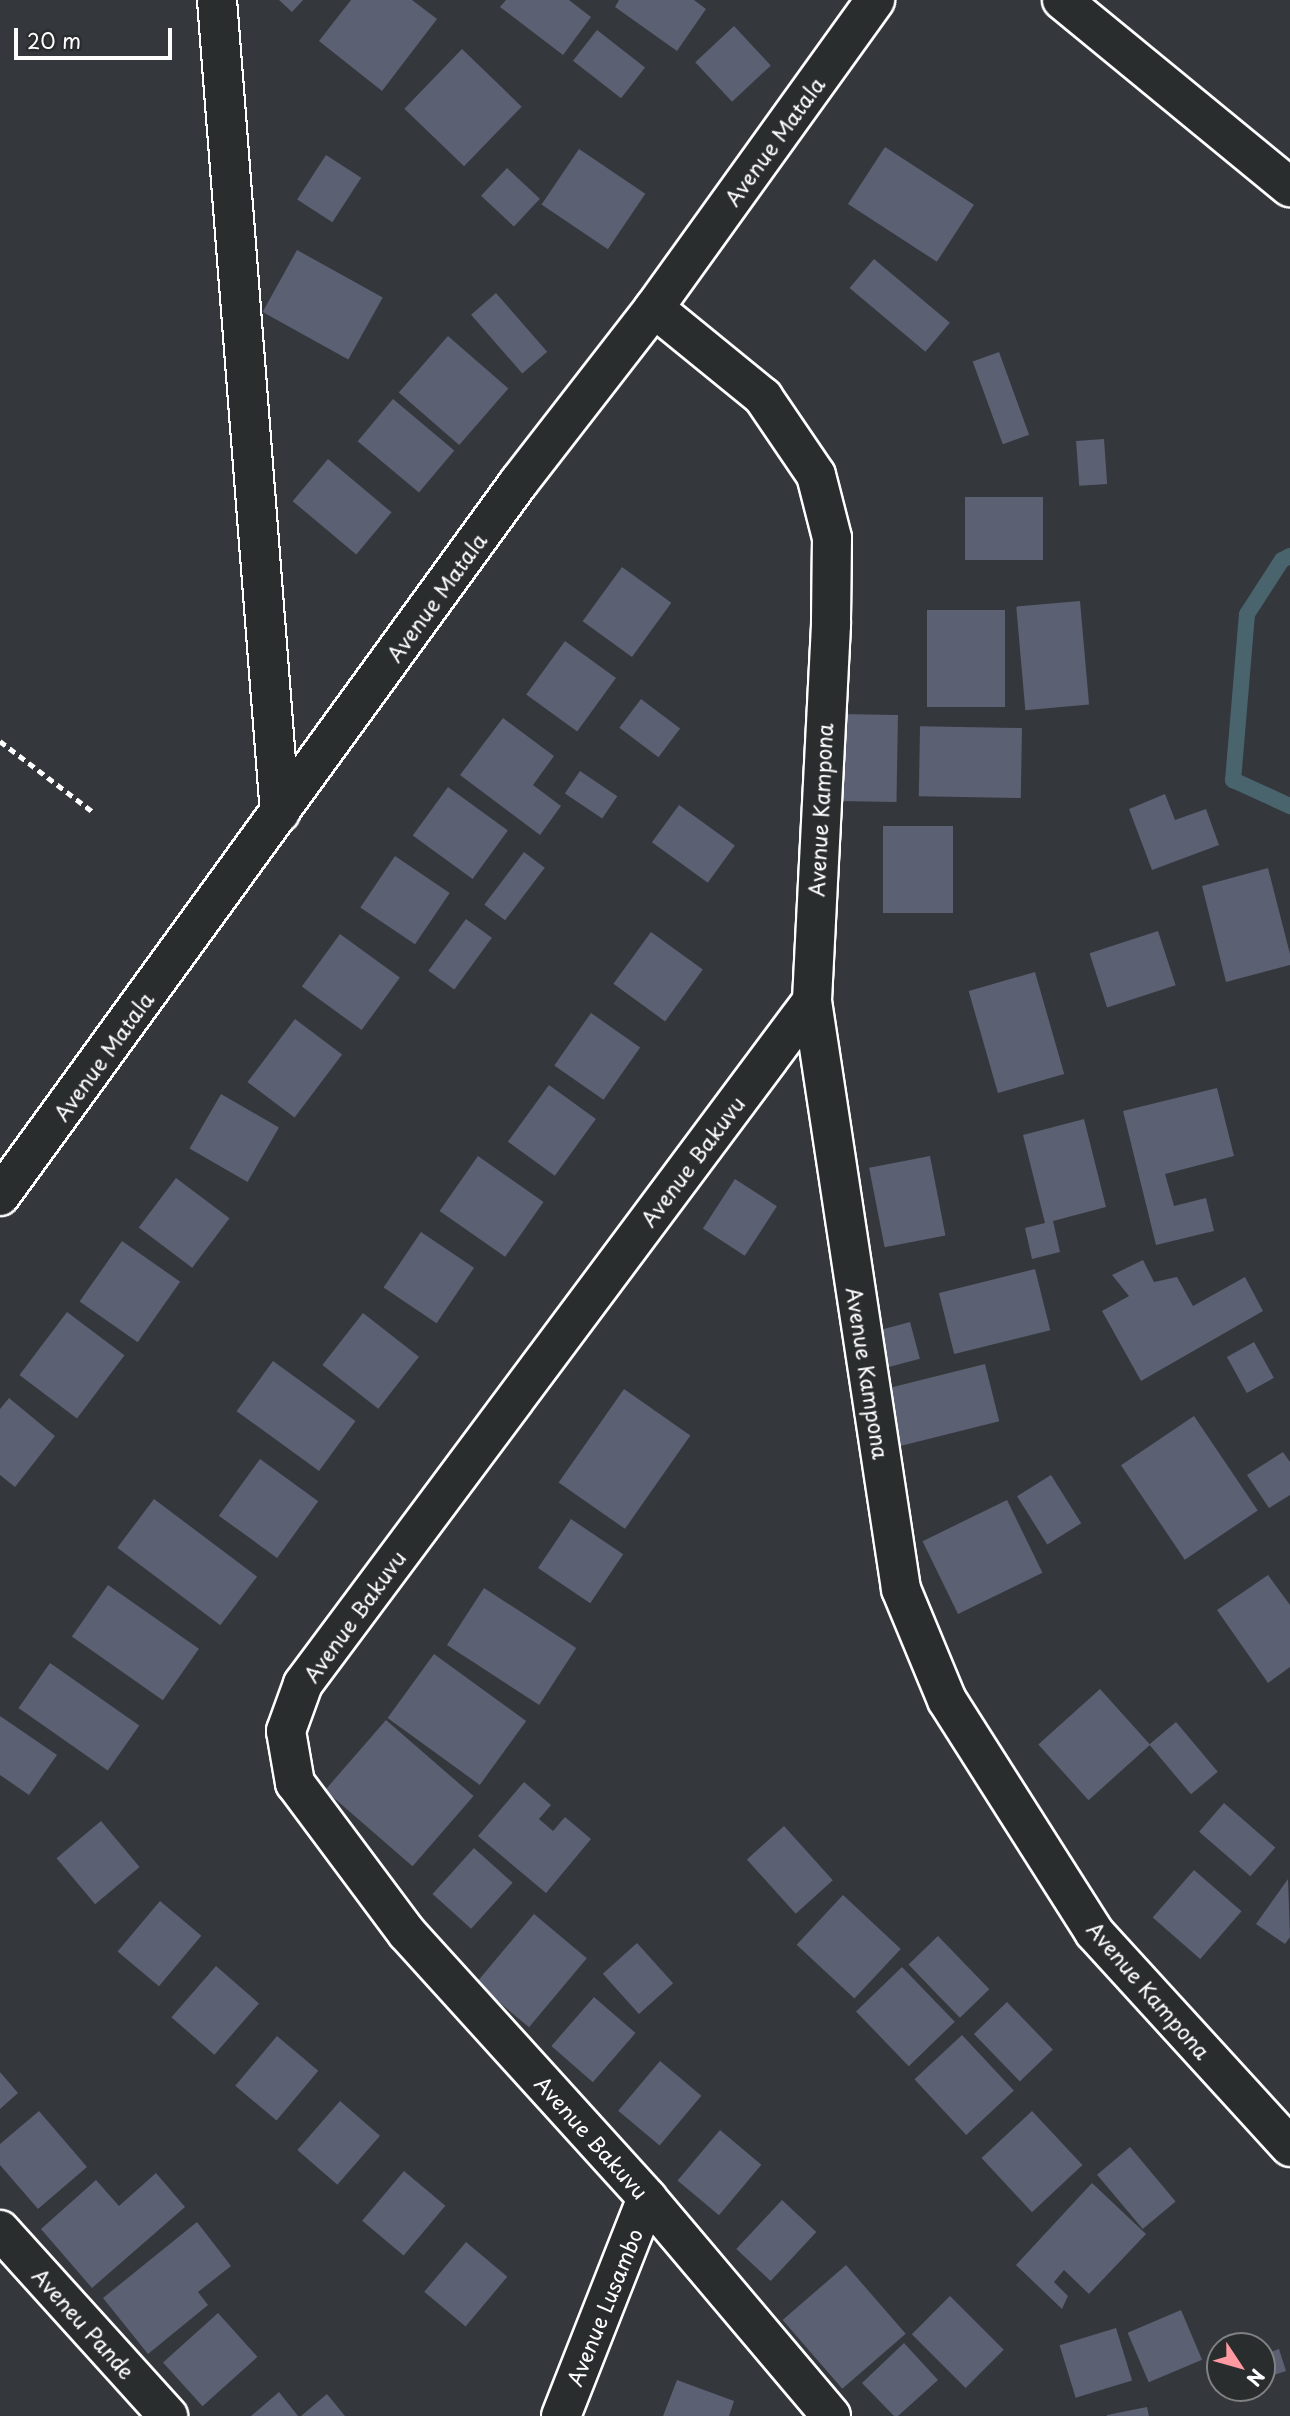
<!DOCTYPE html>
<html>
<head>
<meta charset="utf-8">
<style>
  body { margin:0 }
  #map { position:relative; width:1290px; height:2416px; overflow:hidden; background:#34373c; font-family:"Playpen Sans",sans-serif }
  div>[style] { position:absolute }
  .stream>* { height:16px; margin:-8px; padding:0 8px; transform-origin:8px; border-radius:8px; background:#4a646e }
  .building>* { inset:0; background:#5b6072; transform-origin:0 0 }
  .path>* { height:4.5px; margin-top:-2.25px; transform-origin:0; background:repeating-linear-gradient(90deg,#fff 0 7px,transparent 0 12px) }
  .roads { filter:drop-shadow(2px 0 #fff) drop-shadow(-2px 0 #fff) drop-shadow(0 2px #fff) drop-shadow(0 -2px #fff) }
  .street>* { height:38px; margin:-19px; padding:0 19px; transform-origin:19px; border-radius:19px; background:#2a2d2e }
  span { translate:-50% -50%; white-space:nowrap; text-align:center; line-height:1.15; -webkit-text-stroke:7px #2a2d2e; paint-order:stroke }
  .street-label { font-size:21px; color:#fff }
  .north { position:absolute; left:1206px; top:2332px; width:70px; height:70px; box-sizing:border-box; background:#2a2d2e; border:2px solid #7f8182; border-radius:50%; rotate:126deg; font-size:19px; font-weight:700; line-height:28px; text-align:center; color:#fff }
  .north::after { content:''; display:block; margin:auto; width:24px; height:32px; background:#ff9aa2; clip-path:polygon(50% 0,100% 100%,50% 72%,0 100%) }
  .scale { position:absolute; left:14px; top:28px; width:158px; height:32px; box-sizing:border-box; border:4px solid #fff; border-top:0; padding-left:9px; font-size:21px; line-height:24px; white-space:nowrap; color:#fff; -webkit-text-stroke:5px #2a2d2e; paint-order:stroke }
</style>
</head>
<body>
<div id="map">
  <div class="stream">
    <div style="left:1290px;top:556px;width:9px;rotate:153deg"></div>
    <div style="left:1282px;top:560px;width:64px;rotate:122.9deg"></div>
    <div style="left:1247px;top:614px;width:167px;rotate:94.8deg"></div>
    <div style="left:1233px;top:780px;width:63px;rotate:24.5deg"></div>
  </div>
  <div class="building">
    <div style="clip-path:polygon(279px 0,303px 0,292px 12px)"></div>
    <div style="clip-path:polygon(351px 0,412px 0,437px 19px,382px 91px,319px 41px)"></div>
    <div style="clip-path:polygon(506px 0,569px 0,591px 17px,563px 55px,500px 7px)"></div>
    <div style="clip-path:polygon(619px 0,694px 0,706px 9px,677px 51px,615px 7px)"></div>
    <div style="left:734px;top:26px;width:54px;height:53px;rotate:47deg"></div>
    <div style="left:597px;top:30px;width:61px;height:39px;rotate:38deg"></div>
    <div style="left:462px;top:49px;width:83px;height:83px;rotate:44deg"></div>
    <div style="left:885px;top:147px;width:106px;height:68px;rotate:33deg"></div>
    <div style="left:579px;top:149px;width:80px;height:67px;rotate:34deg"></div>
    <div style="left:326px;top:155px;width:42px;height:53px;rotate:33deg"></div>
    <div style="left:507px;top:168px;width:45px;height:38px;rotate:43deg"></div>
    <div style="left:297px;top:250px;width:98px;height:71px;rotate:29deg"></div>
    <div style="left:874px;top:259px;width:99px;height:38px;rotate:40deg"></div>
    <div style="left:496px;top:293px;width:78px;height:33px;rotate:49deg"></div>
    <div style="left:448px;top:336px;width:80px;height:75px;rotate:41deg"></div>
    <div style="left:999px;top:352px;width:88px;height:28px;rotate:70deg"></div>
    <div style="left:393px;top:399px;width:80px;height:55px;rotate:40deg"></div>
    <div style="left:1104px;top:439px;width:45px;height:28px;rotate:86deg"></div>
    <div style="left:328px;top:459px;width:83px;height:55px;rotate:40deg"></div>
    <div style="left:1043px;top:497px;width:63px;height:78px;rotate:90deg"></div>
    <div style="left:622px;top:567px;width:61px;height:67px;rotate:36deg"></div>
    <div style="left:1080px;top:601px;width:104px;height:64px;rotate:85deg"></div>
    <div style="left:1005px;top:610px;width:97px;height:78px;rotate:90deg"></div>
    <div style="left:565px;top:641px;width:63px;height:66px;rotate:36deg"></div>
    <div style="left:641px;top:699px;width:49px;height:36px;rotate:37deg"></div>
    <div style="left:838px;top:714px;width:60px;height:87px;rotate:1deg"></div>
    <div style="clip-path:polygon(503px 718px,554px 756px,533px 785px,561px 806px,540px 835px,460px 775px)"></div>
    <div style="left:1022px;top:728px;width:70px;height:102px;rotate:91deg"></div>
    <div style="left:580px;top:771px;width:45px;height:27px;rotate:34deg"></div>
    <div style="left:448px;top:787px;width:74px;height:60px;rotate:36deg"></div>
    <div style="clip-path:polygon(1165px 794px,1175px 820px,1206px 809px,1219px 845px,1152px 870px,1129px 809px)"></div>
    <div style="left:679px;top:805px;width:69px;height:46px;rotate:36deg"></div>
    <div style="left:883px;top:826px;width:70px;height:87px"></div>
    <div style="left:524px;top:852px;width:26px;height:66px;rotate:37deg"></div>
    <div style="left:395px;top:856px;width:66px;height:62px;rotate:34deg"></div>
    <div style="clip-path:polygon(1268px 868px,1290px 954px,1290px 965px,1226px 982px,1202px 886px)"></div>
    <div style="left:466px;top:919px;width:32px;height:64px;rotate:36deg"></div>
    <div style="left:1158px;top:931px;width:57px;height:72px;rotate:72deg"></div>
    <div style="left:651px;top:932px;width:64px;height:64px;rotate:36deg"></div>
    <div style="left:340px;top:934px;width:74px;height:65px;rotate:36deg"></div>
    <div style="left:1035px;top:972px;width:106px;height:69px;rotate:74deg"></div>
    <div style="left:591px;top:1013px;width:60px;height:64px;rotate:35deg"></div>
    <div style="left:295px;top:1019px;width:59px;height:79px;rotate:37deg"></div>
    <div style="left:549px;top:1085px;width:58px;height:70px;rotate:36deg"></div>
    <div style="clip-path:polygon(1217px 1088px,1234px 1156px,1165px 1174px,1174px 1206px,1206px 1198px,1214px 1231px,1156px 1245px,1123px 1111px)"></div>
    <div style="left:221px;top:1094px;width:67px;height:63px;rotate:30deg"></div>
    <div style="clip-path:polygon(1084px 1119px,1106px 1207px,1053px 1221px,1060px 1252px,1032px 1259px,1025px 1228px,1045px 1223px,1023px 1135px)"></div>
    <div style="left:478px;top:1156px;width:80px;height:67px;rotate:35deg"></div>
    <div style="left:930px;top:1156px;width:81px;height:62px;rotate:79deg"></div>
    <div style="left:176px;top:1178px;width:67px;height:62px;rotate:37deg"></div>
    <div style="left:735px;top:1179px;width:50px;height:59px;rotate:33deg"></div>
    <div style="left:421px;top:1232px;width:64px;height:67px;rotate:34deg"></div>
    <div style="left:122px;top:1241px;width:71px;height:74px;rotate:35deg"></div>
    <div style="clip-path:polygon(1143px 1260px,1154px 1282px,1177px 1277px,1193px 1306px,1245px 1277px,1263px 1311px,1141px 1381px,1102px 1311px,1129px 1296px,1112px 1275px)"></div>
    <div style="left:1035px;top:1269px;width:63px;height:99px;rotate:76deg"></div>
    <div style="left:67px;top:1312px;width:72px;height:79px;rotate:37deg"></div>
    <div style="left:363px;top:1313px;width:71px;height:66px;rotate:38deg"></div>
    <div style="left:910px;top:1322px;width:38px;height:32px;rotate:75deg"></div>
    <div style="left:1254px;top:1342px;width:41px;height:31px;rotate:61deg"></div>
    <div style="left:273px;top:1361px;width:102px;height:62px;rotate:36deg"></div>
    <div style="left:985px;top:1364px;width:59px;height:107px;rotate:76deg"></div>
    <div style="left:624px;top:1389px;width:81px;height:114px;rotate:35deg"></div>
    <div style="clip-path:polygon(9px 1398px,55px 1436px,15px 1487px,0 1475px,0 1409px)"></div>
    <div style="left:1194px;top:1416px;width:114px;height:88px;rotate:56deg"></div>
    <div style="clip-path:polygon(1283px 1452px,1290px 1462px,1290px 1495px,1269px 1508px,1247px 1475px)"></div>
    <div style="left:260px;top:1459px;width:72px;height:70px;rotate:36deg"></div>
    <div style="left:1051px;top:1475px;width:57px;height:40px;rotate:58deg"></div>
    <div style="left:154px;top:1499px;width:129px;height:61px;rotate:37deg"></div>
    <div style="left:1007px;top:1500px;width:81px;height:94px;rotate:64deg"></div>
    <div style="left:571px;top:1519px;width:63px;height:59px;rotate:34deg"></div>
    <div style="clip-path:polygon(1268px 1575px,1290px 1605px,1290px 1667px,1268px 1683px,1217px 1610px)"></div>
    <div style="left:108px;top:1585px;width:111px;height:63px;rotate:35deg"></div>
    <div style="left:484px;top:1588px;width:110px;height:68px;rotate:33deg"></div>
    <div style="left:434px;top:1654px;width:114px;height:79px;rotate:36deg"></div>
    <div style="left:50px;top:1663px;width:109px;height:55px;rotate:35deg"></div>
    <div style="left:1100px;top:1689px;width:75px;height:83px;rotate:48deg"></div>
    <div style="clip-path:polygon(0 1716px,57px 1755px,29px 1795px,0 1775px)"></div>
    <div style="left:386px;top:1720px;width:116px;height:93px;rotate:41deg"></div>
    <div style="left:1176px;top:1722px;width:65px;height:35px;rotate:50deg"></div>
    <div style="clip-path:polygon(524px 1782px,551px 1805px,539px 1819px,553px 1831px,565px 1817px,591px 1839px,546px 1893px,478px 1836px)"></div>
    <div style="left:1224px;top:1803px;width:68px;height:38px;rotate:41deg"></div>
    <div style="left:101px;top:1821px;width:60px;height:58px;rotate:50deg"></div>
    <div style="left:784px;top:1826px;width:73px;height:50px;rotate:48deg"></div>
    <div style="left:474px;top:1848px;width:52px;height:62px;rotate:42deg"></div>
    <div style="left:1194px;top:1870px;width:63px;height:63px;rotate:41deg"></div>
    <div style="clip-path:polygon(1288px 1879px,1290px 1937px,1285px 1944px,1256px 1924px)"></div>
    <div style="left:843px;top:1895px;width:79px;height:68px;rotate:43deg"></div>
    <div style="left:160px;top:1901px;width:54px;height:66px;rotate:40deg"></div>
    <div style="left:534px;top:1914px;width:69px;height:90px;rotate:40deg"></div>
    <div style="left:938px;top:1936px;width:74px;height:41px;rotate:46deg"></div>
    <div style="left:637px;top:1943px;width:54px;height:46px;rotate:48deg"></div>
    <div style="left:216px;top:1966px;width:57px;height:68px;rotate:41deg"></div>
    <div style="left:902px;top:1967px;width:76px;height:64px;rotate:46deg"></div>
    <div style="left:594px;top:1997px;width:55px;height:65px;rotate:41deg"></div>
    <div style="left:1007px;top:2002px;width:66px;height:46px;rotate:46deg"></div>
    <div style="left:962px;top:2035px;width:76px;height:65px;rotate:47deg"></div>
    <div style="left:277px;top:2036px;width:54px;height:65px;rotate:40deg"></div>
    <div style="left:660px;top:2061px;width:54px;height:65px;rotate:40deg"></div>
    <div style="clip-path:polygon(0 2072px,18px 2093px,0 2109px)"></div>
    <div style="left:340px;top:2101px;width:53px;height:65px;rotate:41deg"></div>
    <div style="clip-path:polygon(39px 2111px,87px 2167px,38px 2209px,0 2165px,0 2144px)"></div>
    <div style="left:1032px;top:2111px;width:74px;height:69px;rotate:47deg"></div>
    <div style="left:720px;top:2130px;width:54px;height:66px;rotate:40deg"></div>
    <div style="left:1130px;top:2147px;width:71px;height:43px;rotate:50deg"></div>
    <div style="left:404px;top:2171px;width:54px;height:65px;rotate:40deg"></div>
    <div style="clip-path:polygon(156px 2173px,185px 2207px,92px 2288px,41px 2229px,96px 2180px,119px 2206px)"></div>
    <div style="clip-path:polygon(1092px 2183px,1146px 2234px,1089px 2294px,1064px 2270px,1054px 2282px,1068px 2296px,1062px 2309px,1016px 2265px)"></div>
    <div style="left:782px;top:2200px;width:47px;height:67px;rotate:43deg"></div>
    <div style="clip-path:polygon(197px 2222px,231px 2266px,198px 2292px,208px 2305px,148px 2354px,103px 2298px)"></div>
    <div style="left:466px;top:2242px;width:54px;height:65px;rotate:40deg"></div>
    <div style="left:846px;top:2265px;width:91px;height:84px;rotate:49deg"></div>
    <div style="left:950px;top:2296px;width:76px;height:54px;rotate:45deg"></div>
    <div style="left:1181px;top:2310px;width:54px;height:58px;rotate:67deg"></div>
    <div style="left:218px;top:2313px;width:59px;height:74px;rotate:48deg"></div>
    <div style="left:1116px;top:2328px;width:55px;height:59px;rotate:73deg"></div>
    <div style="clip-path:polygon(904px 2343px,938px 2380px,898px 2416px,894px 2416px,862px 2383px)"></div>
    <div style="clip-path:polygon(1279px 2349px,1286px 2371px,1262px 2379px,1262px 2355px)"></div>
    <div style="clip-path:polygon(677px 2380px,734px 2401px,729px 2416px,663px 2416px)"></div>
    <div style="clip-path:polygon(279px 2392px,298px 2416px,251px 2416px)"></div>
    <div style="clip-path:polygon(327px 2394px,345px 2416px,301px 2416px)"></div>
    <div style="clip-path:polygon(1147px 2407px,1149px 2416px,1107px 2416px,1107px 2415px)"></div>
  </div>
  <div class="path">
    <div style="left:0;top:741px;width:116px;rotate:37.3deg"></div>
  </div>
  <div class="roads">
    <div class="street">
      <div style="left:217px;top:0;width:815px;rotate:85.57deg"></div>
      <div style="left:1062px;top:0;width:295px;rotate:39.4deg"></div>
      <div style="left:654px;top:308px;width:141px;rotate:39.2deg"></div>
      <div style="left:763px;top:397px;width:94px;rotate:55.8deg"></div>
      <div style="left:816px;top:475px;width:65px;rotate:75.7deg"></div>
      <div style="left:832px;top:538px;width:87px;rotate:90.7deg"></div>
      <div style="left:831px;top:625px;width:376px;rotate:92.9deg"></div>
      <div style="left:812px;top:1001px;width:595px;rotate:81.39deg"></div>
      <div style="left:901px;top:1589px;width:120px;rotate:67.5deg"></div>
      <div style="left:947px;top:1700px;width:275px;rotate:57.6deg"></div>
      <div style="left:1094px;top:1932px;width:291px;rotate:47.6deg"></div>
      <div style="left:812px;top:1001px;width:852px;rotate:126.7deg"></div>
      <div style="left:303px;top:1684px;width:50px;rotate:109.9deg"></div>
      <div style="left:286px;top:1731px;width:53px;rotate:80.2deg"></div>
      <div style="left:295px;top:1783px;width:187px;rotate:53.3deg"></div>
      <div style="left:407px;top:1933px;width:358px;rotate:47.8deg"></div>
      <div style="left:647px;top:2198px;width:285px;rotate:49.8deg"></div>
      <div style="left:0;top:1196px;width:883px;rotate:-53.99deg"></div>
      <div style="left:519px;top:482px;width:220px;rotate:-52.2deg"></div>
      <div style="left:654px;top:308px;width:379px;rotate:-54.3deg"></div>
      <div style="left:0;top:2230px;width:251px;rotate:47.9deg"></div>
      <div style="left:561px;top:2416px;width:234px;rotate:-68.5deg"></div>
    </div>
  </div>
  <div class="street-label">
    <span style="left:774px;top:141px;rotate:-54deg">Avenue Matala</span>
    <span style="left:436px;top:597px;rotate:-54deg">Avenue Matala</span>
    <span style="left:820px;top:810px;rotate:-87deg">Avenue Kampona</span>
    <span style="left:103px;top:1056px;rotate:-54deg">Avenue Matala</span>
    <span style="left:692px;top:1161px;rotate:-53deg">Avenue Bakuvu</span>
    <span style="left:868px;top:1373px;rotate:81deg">Avenue Kampona</span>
    <span style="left:354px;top:1616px;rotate:-54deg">Avenue Bakuvu</span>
    <span style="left:1149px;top:1990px;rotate:49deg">Avenue Kampona</span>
    <span style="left:592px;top:2137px;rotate:48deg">Avenue Bakuvu</span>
    <span style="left:604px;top:2307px;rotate:-68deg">Avenue Lusambo</span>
    <span style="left:84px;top:2323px;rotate:48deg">Aveneu Pande</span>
  </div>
  <div class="north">N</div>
  <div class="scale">20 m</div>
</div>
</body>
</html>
